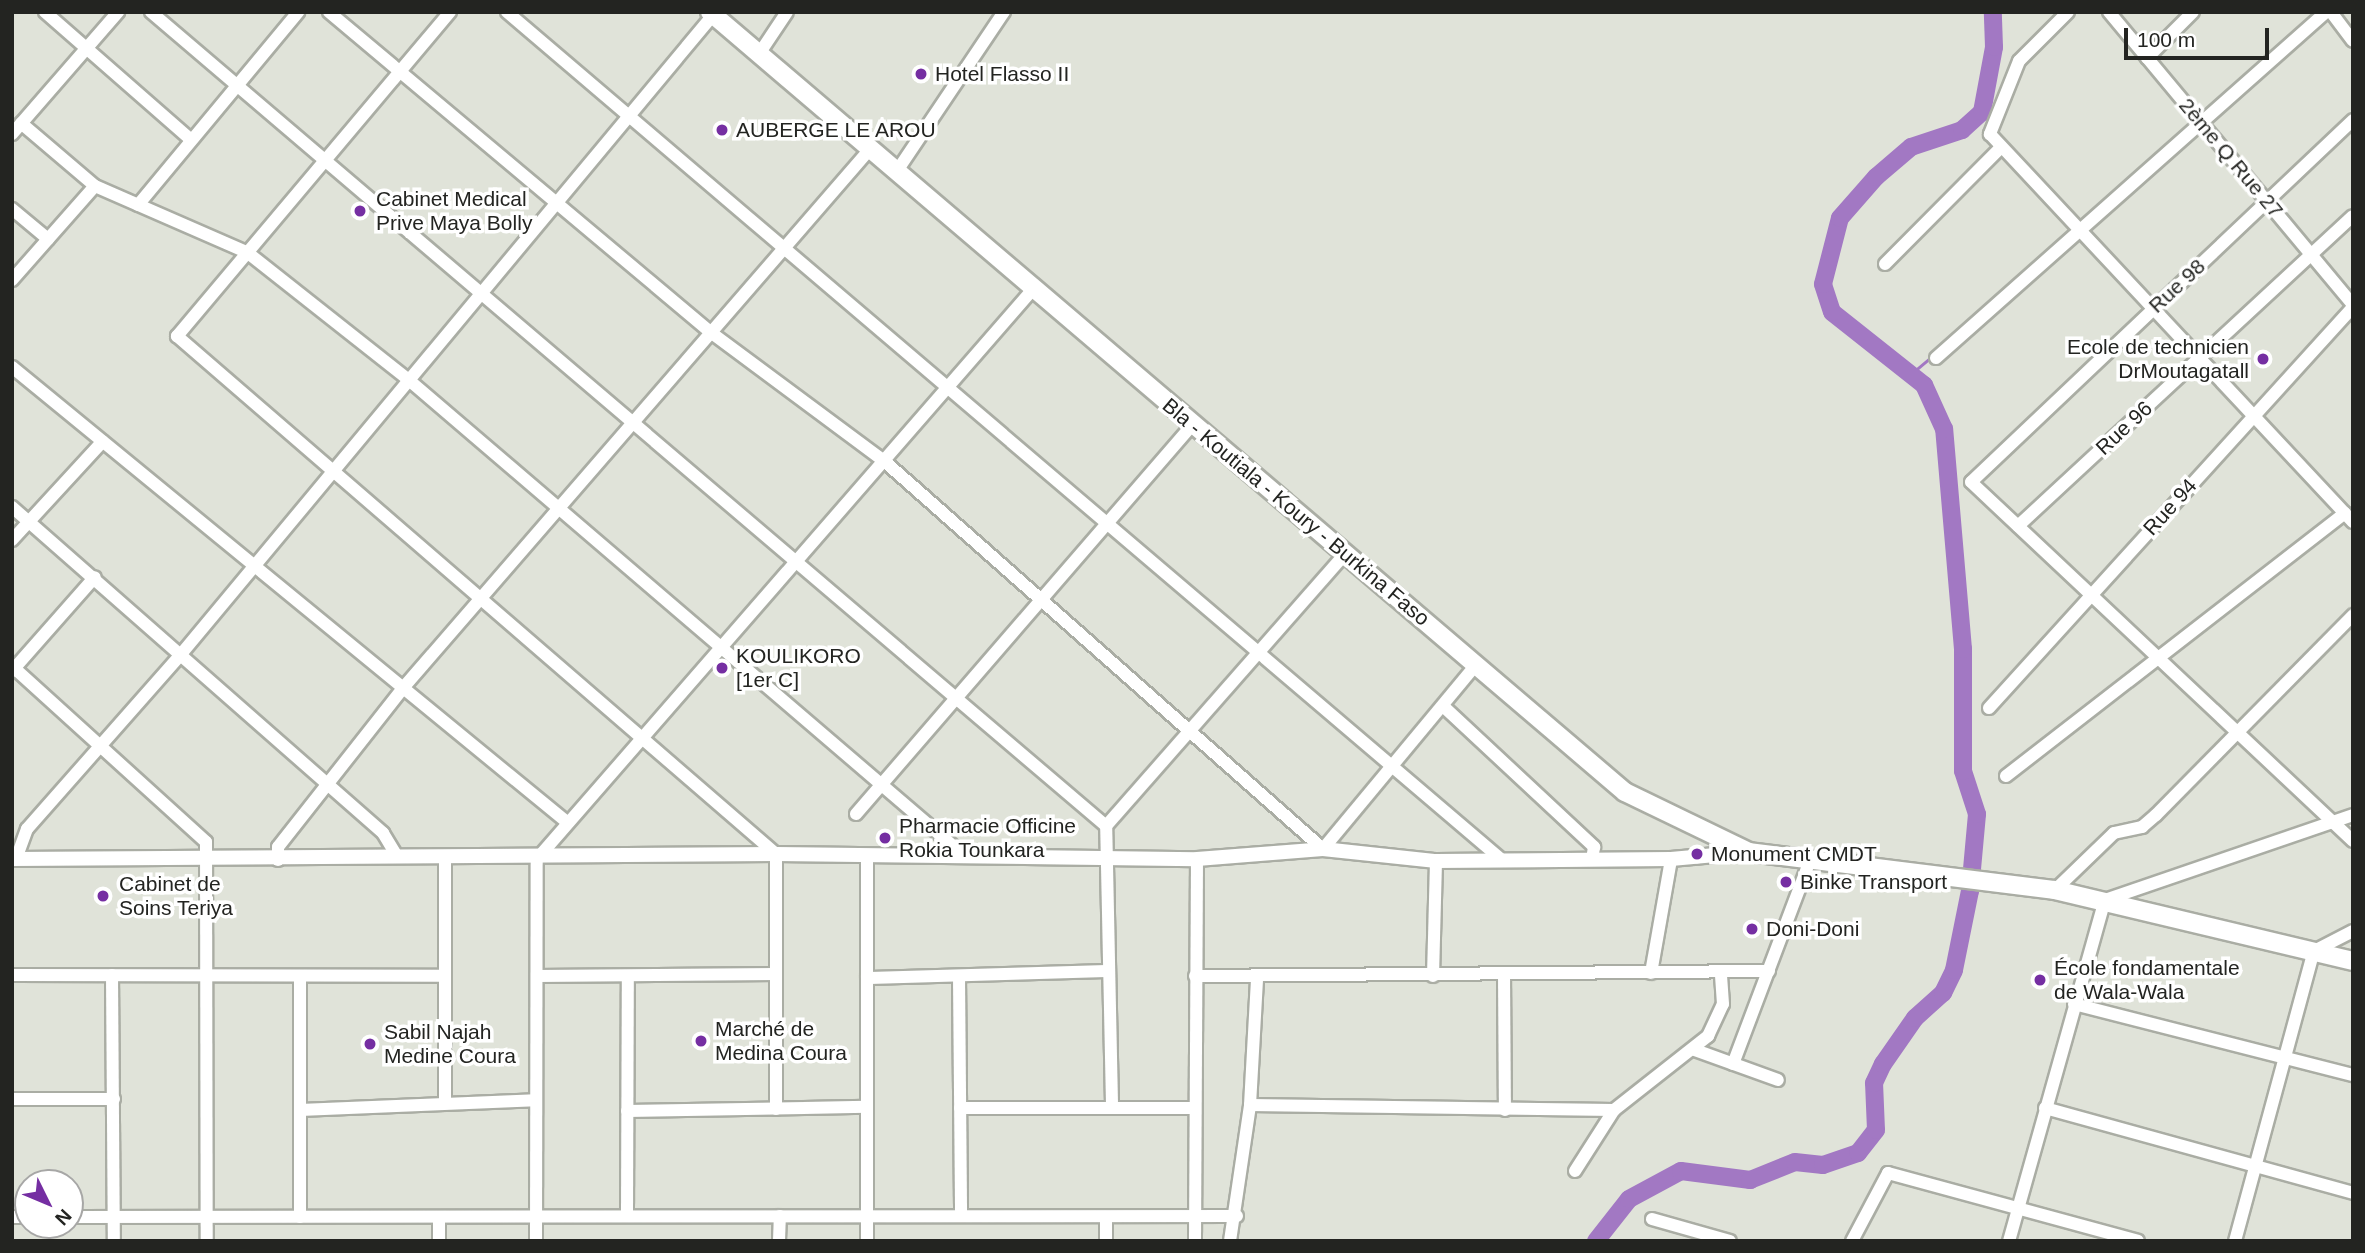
<!DOCTYPE html>
<html>
<head>
<meta charset="utf-8">
<style>
  body { margin:0 }
  #map { position:relative; width:2365px; height:1253px; overflow:hidden; background:#e0e3d9; font-family:Arial,sans-serif }
  div>[style] { position:absolute }
  .stream>* { height:2.5px; margin:-1.25px; padding:0 1.25px; transform-origin:1.25px; border-radius:1.25px; background:#a278c3 }
  .river>* { height:18px; margin:-9px; padding:0 9px; transform-origin:9px; border-radius:9px; background:#a278c3 }
  .roads { filter:drop-shadow(2px 0 #aaada4) drop-shadow(-2px 0 #aaada4) drop-shadow(0 2px #aaada4) drop-shadow(0 -2px #aaada4) }
  .minor>* { height:12px; margin:-6px; padding:0 6px; transform-origin:6px; border-radius:6px; background:#fff }
  .tertiary>* { height:14px; margin:-7px; padding:0 7px; transform-origin:7px; border-radius:7px; background:#fff }
  .primary>* { height:18px; margin:-9px; padding:0 9px; transform-origin:9px; border-radius:9px; background:#fff }
  .dots>* { width:19px; height:19px; translate:-50% -50%; box-sizing:border-box; border:4px solid #fff; border-radius:50% }
  span { translate:-50% -50%; white-space:nowrap; text-align:center; line-height:1.15; -webkit-text-stroke:7px #fff; paint-order:stroke }
  .poi-label { font-size:21px; color:#232421 }
  .left { translate:0 -50%; text-align:left }
  .right { translate:-100% -50%; text-align:right }
  .street-label { font-size:21px; color:#232421 }
  .frame { position:absolute; inset:0; border:14px solid #232421; pointer-events:none }
  .north { position:absolute; left:14px; top:1169px; width:70px; height:70px; box-sizing:border-box; background:#fff; border:2px solid #a7a7a6; border-radius:50%; rotate:133deg; font-size:19px; font-weight:700; line-height:28px; text-align:center; color:#232421 }
  .north::after { content:''; display:block; margin:auto; width:24px; height:32px; background:#752ea2; clip-path:polygon(50% 0,100% 100%,50% 72%,0 100%) }
  .scale { position:absolute; left:2124px; top:28px; width:145px; height:32px; box-sizing:border-box; border:4px solid #232421; border-top:0; padding-left:9px; font-size:21px; line-height:24px; white-space:nowrap; color:#232421; -webkit-text-stroke:5px #fff; paint-order:stroke }
</style>
</head>
<body>
<div id="map">
  <div class="stream">
    <div style="left:1911px;top:374px;width:26px;rotate:-40deg"></div>
  </div>
  <div class="river">
    <div style="left:1596px;top:1241px;width:53px;rotate:-51.8deg"></div>
    <div style="left:1629px;top:1199px;width:59px;rotate:-28.3deg"></div>
    <div style="left:1681px;top:1171px;width:70px;rotate:7.4deg"></div>
    <div style="left:1750px;top:1180px;width:48px;rotate:-21.8deg"></div>
    <div style="left:1795px;top:1162px;width:28px;rotate:6deg"></div>
    <div style="left:1823px;top:1165px;width:37px;rotate:-19deg"></div>
    <div style="left:1858px;top:1153px;width:29px;rotate:-52deg"></div>
    <div style="left:1876px;top:1130px;width:47px;rotate:-92.4deg"></div>
    <div style="left:1874px;top:1083px;width:21px;rotate:-65deg"></div>
    <div style="left:1883px;top:1064px;width:56px;rotate:-55.2deg"></div>
    <div style="left:1915px;top:1018px;width:38px;rotate:-42deg"></div>
    <div style="left:1943px;top:993px;width:25px;rotate:-64deg"></div>
    <div style="left:1954px;top:970px;width:81px;rotate:-78.6deg"></div>
    <div style="left:1970px;top:891px;width:77px;rotate:-84.8deg"></div>
    <div style="left:1977px;top:814px;width:45px;rotate:-108deg"></div>
    <div style="left:1963px;top:771px;width:122px;rotate:-90deg"></div>
    <div style="left:1963px;top:649px;width:221px;rotate:-94.9deg"></div>
    <div style="left:1944px;top:429px;width:48px;rotate:-114.4deg"></div>
    <div style="left:1924px;top:385px;width:117px;rotate:-141.6deg"></div>
    <div style="left:1832px;top:312px;width:29px;rotate:-108deg"></div>
    <div style="left:1823px;top:284px;width:68px;rotate:-75.6deg"></div>
    <div style="left:1840px;top:218px;width:55px;rotate:-48.7deg"></div>
    <div style="left:1876px;top:177px;width:46px;rotate:-40.6deg"></div>
    <div style="left:1911px;top:147px;width:54px;rotate:-18.4deg"></div>
    <div style="left:1962px;top:130px;width:27px;rotate:-42deg"></div>
    <div style="left:1982px;top:112px;width:66px;rotate:-79.5deg"></div>
    <div style="left:1994px;top:47px;width:35px;rotate:-92deg"></div>
  </div>
  <div class="roads">
    <div class="minor">
      <div style="left:45px;top:12px;width:194px;rotate:41.2deg"></div>
      <div style="left:151px;top:12px;width:1255px;rotate:40.44deg"></div>
      <div style="left:329px;top:12px;width:496px;rotate:40deg"></div>
      <div style="left:709px;top:331px;width:217px;rotate:36.6deg"></div>
      <div style="left:883px;top:460px;width:587px;rotate:41.48deg"></div>
      <div style="left:1323px;top:849px;width:239px;rotate:-50.3deg"></div>
      <div style="left:450px;top:12px;width:424px;rotate:130.1deg"></div>
      <div style="left:177px;top:336px;width:792px;rotate:40.85deg"></div>
      <div style="left:776px;top:854px;width:255px;rotate:90deg"></div>
      <div style="left:507px;top:12px;width:1307px;rotate:40.44deg"></div>
      <div style="left:2068px;top:12px;width:69px;rotate:135deg"></div>
      <div style="left:2019px;top:61px;width:79px;rotate:111.7deg"></div>
      <div style="left:1990px;top:134px;width:531px;rotate:46.91deg"></div>
      <div style="left:2109px;top:12px;width:381px;rotate:50.2deg"></div>
      <div style="left:2331px;top:12px;width:36px;rotate:53deg"></div>
      <div style="left:759px;top:54px;width:50px;rotate:-56.3deg"></div>
      <div style="left:2147px;top:58px;width:65px;rotate:-45deg"></div>
      <div style="left:2353px;top:120px;width:526px;rotate:136.54deg"></div>
      <div style="left:1971px;top:482px;width:524px;rotate:43.22deg"></div>
      <div style="left:12px;top:134px;width:162px;rotate:-49deg"></div>
      <div style="left:897px;top:171px;width:192px;rotate:-56.1deg"></div>
      <div style="left:95px;top:186px;width:167px;rotate:23.6deg"></div>
      <div style="left:248px;top:253px;width:206px;rotate:38.3deg"></div>
      <div style="left:410px;top:381px;width:732px;rotate:40.57deg"></div>
      <div style="left:138px;top:205px;width:251px;rotate:-50.3deg"></div>
      <div style="left:12px;top:209px;width:47px;rotate:39.8deg"></div>
      <div style="left:1885px;top:264px;width:165px;rotate:-45.2deg"></div>
      <div style="left:12px;top:280px;width:125px;rotate:-48.6deg"></div>
      <div style="left:95px;top:186px;width:97px;rotate:-139.6deg"></div>
      <div style="left:1936px;top:358px;width:521px;rotate:-41.58deg"></div>
      <div style="left:12px;top:367px;width:719px;rotate:39.36deg"></div>
      <div style="left:12px;top:507px;width:494px;rotate:41.3deg"></div>
      <div style="left:383px;top:833px;width:27px;rotate:59deg"></div>
      <div style="left:2018px;top:526px;width:456px;rotate:-42.8deg"></div>
      <div style="left:12px;top:540px;width:134px;rotate:-47.4deg"></div>
      <div style="left:12px;top:666px;width:262px;rotate:42.2deg"></div>
      <div style="left:206px;top:842px;width:399px;rotate:89.9deg"></div>
      <div style="left:12px;top:671px;width:125px;rotate:-48.6deg"></div>
      <div style="left:1443px;top:706px;width:207px;rotate:43deg"></div>
      <div style="left:1594px;top:847px;width:13px;rotate:99deg"></div>
      <div style="left:1989px;top:708px;width:542px;rotate:-47.77deg"></div>
      <div style="left:2006px;top:776px;width:429px;rotate:-37.8deg"></div>
      <div style="left:856px;top:814px;width:515px;rotate:-49.17deg"></div>
      <div style="left:16px;top:859px;width:32px;rotate:-70deg"></div>
      <div style="left:27px;top:829px;width:235px;rotate:-48.6deg"></div>
      <div style="left:182px;top:653px;width:830px;rotate:-50.23deg"></div>
      <div style="left:278px;top:860px;width:13px;rotate:-90deg"></div>
      <div style="left:278px;top:847px;width:202px;rotate:-51.8deg"></div>
      <div style="left:403px;top:688px;width:713px;rotate:-49.09deg"></div>
      <div style="left:2055px;top:890px;width:82px;rotate:-44deg"></div>
      <div style="left:2114px;top:833px;width:29px;rotate:-12deg"></div>
      <div style="left:2142px;top:827px;width:18px;rotate:-41deg"></div>
      <div style="left:2156px;top:815px;width:281px;rotate:-45.4deg"></div>
      <div style="left:1651px;top:973px;width:116px;rotate:-80deg"></div>
      <div style="left:12px;top:975px;width:432px;rotate:0.1deg"></div>
      <div style="left:112px;top:975px;width:266px;rotate:89.6deg"></div>
      <div style="left:1504px;top:975px;width:135px;rotate:89.6deg"></div>
      <div style="left:537px;top:976px;width:239px;rotate:-0.5deg"></div>
      <div style="left:1195px;top:976px;width:574px;rotate:-0.5deg"></div>
      <div style="left:1433px;top:976px;width:115px;rotate:-88.5deg"></div>
      <div style="left:959px;top:977px;width:239px;rotate:89.5deg"></div>
      <div style="left:867px;top:978px;width:242px;rotate:-1.7deg"></div>
      <div style="left:2074px;top:1004px;width:288px;rotate:14.3deg"></div>
      <div style="left:1695px;top:1050px;width:88px;rotate:19.9deg"></div>
      <div style="left:1733px;top:1064px;width:218px;rotate:-69.3deg"></div>
      <div style="left:12px;top:1099px;width:102px"></div>
      <div style="left:445px;top:1102px;width:243px;rotate:-90deg"></div>
      <div style="left:1112px;top:1104px;width:278px;rotate:-91.2deg"></div>
      <div style="left:1106px;top:826px;width:362px;rotate:-48.7deg"></div>
      <div style="left:1250px;top:1105px;width:364px;rotate:0.8deg"></div>
      <div style="left:960px;top:1108px;width:233px"></div>
      <div style="left:2045px;top:1108px;width:320px;rotate:15.4deg"></div>
      <div style="left:300px;top:1110px;width:235px;rotate:-2.4deg"></div>
      <div style="left:627px;top:1111px;width:240px;rotate:-1deg"></div>
      <div style="left:1575px;top:1171px;width:72px;rotate:-57.4deg"></div>
      <div style="left:1614px;top:1110px;width:120px;rotate:-38.2deg"></div>
      <div style="left:1708px;top:1036px;width:35px;rotate:-65deg"></div>
      <div style="left:1723px;top:1004px;width:32px;rotate:-94deg"></div>
      <div style="left:627px;top:1216px;width:240px;rotate:-89.8deg"></div>
      <div style="left:12px;top:1217px;width:16px"></div>
      <div style="left:70px;top:1217px;width:1167px;rotate:-0.05deg"></div>
      <div style="left:300px;top:1217px;width:240px;rotate:-90deg"></div>
      <div style="left:439px;top:1217px;width:24px;rotate:90deg"></div>
      <div style="left:1652px;top:1219px;width:81px;rotate:15.8deg"></div>
      <div style="left:536px;top:1241px;width:382px;rotate:-89.9deg"></div>
      <div style="left:537px;top:859px;width:757px;rotate:-48.96deg"></div>
      <div style="left:779px;top:1241px;width:25px;rotate:-88deg"></div>
      <div style="left:867px;top:1241px;width:385px;rotate:-90deg"></div>
      <div style="left:1106px;top:1241px;width:23px;rotate:-90deg"></div>
      <div style="left:1195px;top:1241px;width:382px;rotate:-89.7deg"></div>
      <div style="left:1230px;top:1241px;width:137px;rotate:-81.6deg"></div>
      <div style="left:1250px;top:1105px;width:127px;rotate:-86.8deg"></div>
      <div style="left:1852px;top:1241px;width:77px;rotate:-62.1deg"></div>
      <div style="left:1888px;top:1173px;width:259px;rotate:15.2deg"></div>
      <div style="left:2009px;top:1241px;width:354px;rotate:-74.3deg"></div>
      <div style="left:2105px;top:900px;width:262px;rotate:-18.9deg"></div>
      <div style="left:2235px;top:1241px;width:301px;rotate:-74.8deg"></div>
      <div style="left:2314px;top:951px;width:44px;rotate:-27.1deg"></div>
    </div>
    <div class="tertiary">
      <div style="left:12px;top:859px;width:764px;rotate:-0.37deg"></div>
      <div style="left:776px;top:854px;width:421px;rotate:0.7deg"></div>
      <div style="left:1197px;top:859px;width:126px;rotate:-4.5deg"></div>
      <div style="left:1323px;top:849px;width:114px;rotate:6.1deg"></div>
      <div style="left:1436px;top:861px;width:235px;rotate:-0.5deg"></div>
      <div style="left:1671px;top:859px;width:78px;rotate:-5.1deg"></div>
    </div>
    <div class="primary">
      <div style="left:710px;top:12px;width:1202px;rotate:40.45deg"></div>
      <div style="left:1625px;top:792px;width:138px;rotate:25.8deg"></div>
      <div style="left:1749px;top:852px;width:308px;rotate:7.1deg"></div>
      <div style="left:2055px;top:890px;width:306px;rotate:13.4deg"></div>
    </div>
  </div>
  <div class="dots">
    <div style="left:921px;top:74px;background:#752ea2"></div>
    <div style="left:722px;top:130px;background:#752ea2"></div>
    <div style="left:360px;top:211px;background:#752ea2"></div>
    <div style="left:2263px;top:359px;background:#752ea2"></div>
    <div style="left:722px;top:668px;background:#752ea2"></div>
    <div style="left:885px;top:838px;background:#752ea2"></div>
    <div style="left:1697px;top:854px;background:#752ea2"></div>
    <div style="left:1786px;top:882px;background:#752ea2"></div>
    <div style="left:103px;top:896px;background:#752ea2"></div>
    <div style="left:1752px;top:929px;background:#752ea2"></div>
    <div style="left:2040px;top:980px;background:#752ea2"></div>
    <div style="left:701px;top:1041px;background:#752ea2"></div>
    <div style="left:370px;top:1044px;background:#752ea2"></div>
  </div>
  <div class="poi-label">
    <span class="left" style="left:935px;top:74px">Hotel Flasso II</span>
    <span class="left" style="left:736px;top:130px">AUBERGE LE AROU</span>
    <span class="left" style="left:376px;top:211px">Cabinet Medical<br>Prive Maya Bolly</span>
    <span class="right" style="left:2249px;top:359px">Ecole de technicien<br>DrMoutagatall</span>
    <span class="left" style="left:736px;top:668px">KOULIKORO<br>[1er C]</span>
    <span class="left" style="left:899px;top:838px">Pharmacie Officine<br>Rokia Tounkara</span>
    <span class="left" style="left:1711px;top:854px">Monument CMDT</span>
    <span class="left" style="left:1800px;top:882px">Binke Transport</span>
    <span class="left" style="left:119px;top:896px">Cabinet de<br>Soins Teriya</span>
    <span class="left" style="left:1766px;top:929px">Doni-Doni</span>
    <span class="left" style="left:2054px;top:980px">École fondamentale<br>de Wala-Wala</span>
    <span class="left" style="left:715px;top:1041px">Marché de<br>Medina Coura</span>
    <span class="left" style="left:384px;top:1044px">Sabil Najah<br>Medine Coura</span>
  </div>
  <div class="street-label">
    <span style="left:2231px;top:158px;rotate:50deg">2ème Q Rue 27</span>
    <span style="left:2177px;top:286px;rotate:-43deg">Rue 98</span>
    <span style="left:2124px;top:428px;rotate:-43deg">Rue 96</span>
    <span style="left:2170px;top:507px;rotate:-48deg">Rue 94</span>
    <span style="left:1296px;top:512px;rotate:40deg">Bla - Koutiala - Koury - Burkina Faso</span>
  </div>
  <div class="frame"></div>
  <div class="north">N</div>
  <div class="scale">100 m</div>
</div>
</body>
</html>
